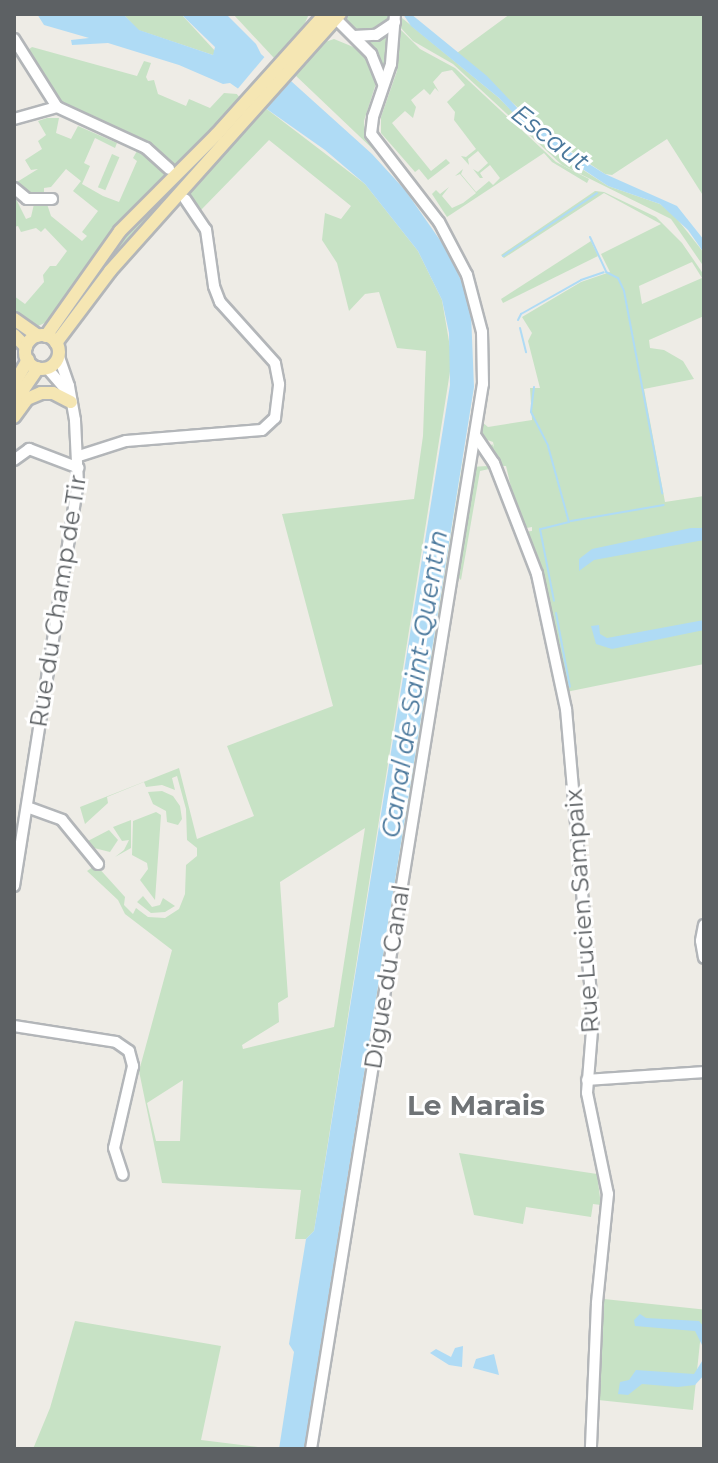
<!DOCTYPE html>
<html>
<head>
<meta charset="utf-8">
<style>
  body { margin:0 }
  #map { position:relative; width:718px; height:1463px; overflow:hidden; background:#eeece6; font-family:Montserrat,sans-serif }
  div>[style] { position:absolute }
  .green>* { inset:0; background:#c7e2c5; transform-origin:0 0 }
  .water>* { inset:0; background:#afdbf5 }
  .pier>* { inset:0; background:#eeece6; transform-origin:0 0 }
  .stream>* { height:2px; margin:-1px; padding:0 1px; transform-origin:1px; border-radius:1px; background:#afdbf5 }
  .roads { filter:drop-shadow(2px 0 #b3b6b9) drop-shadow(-2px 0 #b3b6b9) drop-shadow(0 2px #b3b6b9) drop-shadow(0 -2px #b3b6b9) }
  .minor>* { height:10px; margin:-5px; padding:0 5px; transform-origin:5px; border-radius:5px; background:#fff }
  .major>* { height:12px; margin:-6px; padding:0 6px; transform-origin:6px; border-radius:6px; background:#f5e6b3 }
  .major>.ring { margin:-6px; padding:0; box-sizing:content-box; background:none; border:12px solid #f5e6b3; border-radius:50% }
  span { translate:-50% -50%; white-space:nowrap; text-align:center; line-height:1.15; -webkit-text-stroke:6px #fff; paint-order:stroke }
  .street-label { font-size:24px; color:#5d6164 }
  .water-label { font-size:26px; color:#4a789c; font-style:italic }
  .quarter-label { font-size:28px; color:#6f7376; font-weight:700 }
  .frame { position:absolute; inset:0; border:16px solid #5d6164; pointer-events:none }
</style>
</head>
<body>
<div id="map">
  <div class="green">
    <div style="clip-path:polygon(123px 14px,181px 14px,216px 52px,213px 55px,138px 30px)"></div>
    <div style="clip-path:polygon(233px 14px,309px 14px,301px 32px,279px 56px,274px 58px)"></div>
    <div style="clip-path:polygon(345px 14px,391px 14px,378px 30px,364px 33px,354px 30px,343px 21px)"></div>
    <div style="clip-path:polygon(510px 14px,704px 14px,704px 197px,667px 139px,612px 175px,605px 174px,554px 140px,457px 53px)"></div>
    <div style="clip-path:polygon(402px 18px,499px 98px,549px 148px,608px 186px,660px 204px,674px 215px,704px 253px,704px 267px,671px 219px,562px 165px,453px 64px,413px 41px,401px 28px)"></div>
    <div style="clip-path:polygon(401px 30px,420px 49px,455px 68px,556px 162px,589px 179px,587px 183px,552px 162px,544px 153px,447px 217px,432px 194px,436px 190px,440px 194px,449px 187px,442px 196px,452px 208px,463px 203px,476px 193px,460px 174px,455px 176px,463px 169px,461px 174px,476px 192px,489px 181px,493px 185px,500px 178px,490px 165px,480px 173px,483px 178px,480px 178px,473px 169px,478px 172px,488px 163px,478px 151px,468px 159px,469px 165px,461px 156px,466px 157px,476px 149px,454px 120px,455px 112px,447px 102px,465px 85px,452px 70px,442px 72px,433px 82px,439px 92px,435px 88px,430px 95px,424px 89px,411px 100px,416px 107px,413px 118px,405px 111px,392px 123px,431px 171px,446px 159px,450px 163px,428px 180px,419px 169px,415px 172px,381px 133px,381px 117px,397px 71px)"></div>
    <div style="clip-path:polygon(385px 34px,389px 36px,385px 69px,368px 43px)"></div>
    <div style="clip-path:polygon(334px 39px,363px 51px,378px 77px,364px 121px,365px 135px,377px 153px,294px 74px,322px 43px)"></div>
    <div style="clip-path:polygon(32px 47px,137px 76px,144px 61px,151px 63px,146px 77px,148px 81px,154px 80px,158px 94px,186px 106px,189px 99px,210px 108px,224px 93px,237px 94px,240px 98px,212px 131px,174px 168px,152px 147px,60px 105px,29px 55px,28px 50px)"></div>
    <div style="clip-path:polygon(evenodd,264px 107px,365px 184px,418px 251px,442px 300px,452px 359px,314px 1231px,306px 1239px,295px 1239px,301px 1190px,162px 1183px,139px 1071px,172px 950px,125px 914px,118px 900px,87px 871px,96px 865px,125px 897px,124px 905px,133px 914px,136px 908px,148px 917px,165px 918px,179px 909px,185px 894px,186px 865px,197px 856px,197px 848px,187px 840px,186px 809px,177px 776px,172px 778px,175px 790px,162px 785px,146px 787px,144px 782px,107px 797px,108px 803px,85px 824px,80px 807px,179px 768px,197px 839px,254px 816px,227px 746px,333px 706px,282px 514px,414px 499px,423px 436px,426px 351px,397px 348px,379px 292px,365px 294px,349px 311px,337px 263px,322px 240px,325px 213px,341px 219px,351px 206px,269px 140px,201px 210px,188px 193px,264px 107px,365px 828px,334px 1027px,243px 1049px,242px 1045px,279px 1022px,278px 1003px,288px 997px,280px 882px,365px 828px,264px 107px,183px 1080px,180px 1141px,156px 1141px,147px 1103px,183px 1080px)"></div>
    <div style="clip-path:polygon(47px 118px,59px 118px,56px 133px,71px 139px,78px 126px,117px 143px,115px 148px,95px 138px,84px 163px,90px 166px,82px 184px,103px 196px,119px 202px,137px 161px,133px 158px,137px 151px,168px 173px,137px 206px,53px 319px,36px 327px,14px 313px,14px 296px,25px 304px,44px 282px,43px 275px,50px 266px,56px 266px,67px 251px,45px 228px,41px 232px,36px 228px,21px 232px,18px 226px,14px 227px,14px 195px,26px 219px,31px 217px,34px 204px,46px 201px,51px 216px,82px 241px,87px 236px,82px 232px,98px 211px,73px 191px,81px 181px,66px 169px,51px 187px,44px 188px,44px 193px,27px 195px,20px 189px,17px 182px,38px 169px,31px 170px,25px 160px,42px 149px,38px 141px,46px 135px,38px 121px)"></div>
    <div style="left:112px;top:154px;width:8px;height:36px;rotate:23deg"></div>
    <div style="clip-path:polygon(171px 185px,175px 192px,87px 291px,132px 225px)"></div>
    <div style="clip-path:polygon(evenodd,595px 191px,604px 192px,656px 217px,682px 243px,704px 275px,704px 316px,649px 340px,650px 348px,664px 350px,683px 361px,694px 379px,644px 389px,665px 502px,704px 496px,704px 664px,566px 692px,549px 604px,523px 532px,532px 531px,532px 527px,521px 529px,506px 466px,501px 466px,494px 449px,498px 465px,489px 449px,492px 444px,494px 447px,493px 442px,482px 438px,480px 428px,482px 422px,488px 427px,532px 420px,530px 388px,540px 388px,528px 341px,532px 333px,522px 317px,581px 282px,610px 272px,601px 254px,661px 224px,604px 193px,504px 258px,501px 255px,595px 191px,692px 262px,702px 278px,642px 304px,639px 286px,692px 262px)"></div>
    <div style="clip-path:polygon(591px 241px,598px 256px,503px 303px,501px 299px)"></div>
    <div style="clip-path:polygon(463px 460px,465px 469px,437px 631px,439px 633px,328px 1309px,308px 1449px,304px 1449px)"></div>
    <div style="clip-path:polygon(488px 466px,489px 469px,480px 471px,461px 580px,455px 574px,470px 467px)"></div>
    <div style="clip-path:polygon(162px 791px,173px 796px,180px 806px,182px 819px,178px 825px,167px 822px,166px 811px,153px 804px,148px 792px)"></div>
    <div style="clip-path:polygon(156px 812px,161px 815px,155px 900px,140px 880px,148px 869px,147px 863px,132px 855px,133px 821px)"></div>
    <div style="clip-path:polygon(131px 820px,131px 848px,115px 857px,124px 850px,129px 840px,122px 841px,113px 827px)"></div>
    <div style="clip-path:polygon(109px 830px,118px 840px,110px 852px,90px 847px,86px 842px)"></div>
    <div style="clip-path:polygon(143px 896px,152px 907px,160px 905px,163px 898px,175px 906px,165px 912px,151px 913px,137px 902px)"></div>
    <div style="clip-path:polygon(459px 1153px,597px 1174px,601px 1205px,593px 1204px,591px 1217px,526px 1207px,523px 1224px,474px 1215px)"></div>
    <div style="left:604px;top:1299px;width:100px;height:101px;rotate:6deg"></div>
    <div style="clip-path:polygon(75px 1321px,221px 1346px,201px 1440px,274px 1449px,33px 1449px,50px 1408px)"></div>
  </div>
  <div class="water">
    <div style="clip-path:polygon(37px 14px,123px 14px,139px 30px,213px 55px,215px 47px,181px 14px,226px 14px,256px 44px,261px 54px,372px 154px,405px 190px,449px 253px,466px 292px,471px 313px,474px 387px,304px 1449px,279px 1449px,294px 1352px,289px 1344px,306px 1239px,314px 1231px,450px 385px,449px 333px,442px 300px,418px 251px,365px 184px,325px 150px,230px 83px,223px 84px,179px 65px,108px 43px,72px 45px,71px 40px,89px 38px,44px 25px)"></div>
    <div style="clip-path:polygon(403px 14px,411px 14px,487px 76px,526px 117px,570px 152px,605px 174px,677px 206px,704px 240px,704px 253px,688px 230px,660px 204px,608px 186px,539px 140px,499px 98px,411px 26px)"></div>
    <div style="clip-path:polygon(691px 528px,704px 528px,704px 540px,594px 560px,579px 571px,579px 559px,592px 549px)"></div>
    <div style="clip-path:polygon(704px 620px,704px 630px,612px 649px,596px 644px,591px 626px,599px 625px,600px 634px,607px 638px)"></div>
    <div style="clip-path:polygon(640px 1314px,646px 1318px,699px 1321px,704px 1327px,704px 1349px,695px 1331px,635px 1326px,634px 1320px)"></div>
    <div style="clip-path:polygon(463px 1346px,462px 1367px,449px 1365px,430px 1353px,436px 1349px,451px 1357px,455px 1348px)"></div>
    <div style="clip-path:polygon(494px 1354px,499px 1375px,473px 1368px,476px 1359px)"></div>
    <div style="clip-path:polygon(704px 1358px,704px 1375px,695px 1385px,678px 1387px,642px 1384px,628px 1395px,618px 1394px,620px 1382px,629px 1380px,636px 1370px,694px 1374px)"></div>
  </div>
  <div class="pier">
    <div style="left:267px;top:54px;width:8px;height:50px;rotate:40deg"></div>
  </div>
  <div class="stream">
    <div style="left:590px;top:237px;width:38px;rotate:65deg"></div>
    <div style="left:606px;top:272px;width:13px;rotate:27deg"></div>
    <div style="left:618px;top:278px;width:14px;rotate:65deg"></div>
    <div style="left:624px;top:291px;width:206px;rotate:79.3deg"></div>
    <div style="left:503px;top:256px;width:113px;rotate:-33.8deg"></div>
    <div style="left:518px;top:320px;width:7px;rotate:-63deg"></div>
    <div style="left:521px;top:314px;width:69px;rotate:-29.5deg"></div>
    <div style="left:581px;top:280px;width:24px;rotate:-19deg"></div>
    <div style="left:520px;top:328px;width:25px;rotate:76deg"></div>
    <div style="left:534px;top:387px;width:25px;rotate:97deg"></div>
    <div style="left:531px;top:412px;width:38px;rotate:63deg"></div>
    <div style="left:548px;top:446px;width:79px;rotate:74.6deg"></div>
    <div style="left:569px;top:522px;width:30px;rotate:166deg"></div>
    <div style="left:540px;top:529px;width:73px;rotate:79deg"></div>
    <div style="left:571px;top:521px;width:94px;rotate:-9.8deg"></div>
    <div style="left:458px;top:574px;width:93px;rotate:-81.3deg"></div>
    <div style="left:556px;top:613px;width:75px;rotate:79.3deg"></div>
    <div style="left:442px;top:670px;width:86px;rotate:-80.6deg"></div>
    <div style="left:317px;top:1449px;width:266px;rotate:-80.9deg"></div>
  </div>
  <div class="roads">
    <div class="minor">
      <div style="left:331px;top:14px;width:57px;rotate:45deg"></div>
      <div style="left:371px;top:54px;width:32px;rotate:68deg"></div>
      <div style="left:354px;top:36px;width:22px;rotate:-3deg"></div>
      <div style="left:376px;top:35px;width:23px;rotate:-34deg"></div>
      <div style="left:14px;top:39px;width:80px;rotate:57.7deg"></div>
      <div style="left:57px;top:107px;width:98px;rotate:24.7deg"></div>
      <div style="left:146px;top:148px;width:31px;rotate:42deg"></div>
      <div style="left:14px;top:119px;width:45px;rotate:-15.6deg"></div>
      <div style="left:14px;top:188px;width:17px;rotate:40deg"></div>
      <div style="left:27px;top:199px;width:25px"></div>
      <div style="left:47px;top:368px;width:29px;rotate:49deg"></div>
      <div style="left:475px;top:435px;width:34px;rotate:56deg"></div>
      <div style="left:494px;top:463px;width:119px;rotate:68.8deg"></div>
      <div style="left:537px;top:574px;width:138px;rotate:77.9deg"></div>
      <div style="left:566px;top:709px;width:310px;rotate:85deg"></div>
      <div style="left:593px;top:1018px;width:75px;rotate:94.6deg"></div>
      <div style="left:587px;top:1093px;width:103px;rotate:78.3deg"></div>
      <div style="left:608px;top:1194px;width:110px;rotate:95.8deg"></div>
      <div style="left:597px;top:1303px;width:146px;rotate:92.4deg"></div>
      <div style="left:79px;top:456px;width:49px;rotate:-17.7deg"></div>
      <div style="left:126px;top:441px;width:136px;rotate:-4.6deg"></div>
      <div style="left:262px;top:430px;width:18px;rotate:-43deg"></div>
      <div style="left:275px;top:418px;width:34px;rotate:-83deg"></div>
      <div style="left:279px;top:384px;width:21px;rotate:-101deg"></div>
      <div style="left:275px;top:363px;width:82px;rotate:-132deg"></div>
      <div style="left:220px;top:302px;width:17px;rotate:-111deg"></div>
      <div style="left:214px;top:286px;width:57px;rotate:-98.1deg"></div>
      <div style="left:206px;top:230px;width:37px;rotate:-124deg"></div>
      <div style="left:14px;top:460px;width:19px;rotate:-36deg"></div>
      <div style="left:29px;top:449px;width:53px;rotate:20.8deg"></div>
      <div style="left:27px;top:807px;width:37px;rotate:20deg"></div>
      <div style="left:62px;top:820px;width:57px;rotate:50.7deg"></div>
      <div style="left:14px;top:886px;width:407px;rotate:-81deg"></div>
      <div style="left:78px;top:484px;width:64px;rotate:-92.7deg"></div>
      <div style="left:75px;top:420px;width:35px;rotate:-100deg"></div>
      <div style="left:69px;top:386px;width:34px;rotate:-109deg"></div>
      <div style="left:704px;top:925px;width:16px;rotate:101deg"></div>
      <div style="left:701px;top:941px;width:17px;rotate:80deg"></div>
      <div style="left:14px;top:1026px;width:103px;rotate:8.9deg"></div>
      <div style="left:116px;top:1042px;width:16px;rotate:35deg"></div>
      <div style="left:129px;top:1051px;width:16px;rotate:75deg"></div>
      <div style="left:133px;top:1066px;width:84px;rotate:103deg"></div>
      <div style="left:114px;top:1148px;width:28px;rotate:72deg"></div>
      <div style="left:587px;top:1080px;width:117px;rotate:-3.9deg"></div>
      <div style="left:311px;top:1449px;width:1079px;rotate:-80.83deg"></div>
      <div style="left:483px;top:384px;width:52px;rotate:-91.1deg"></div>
      <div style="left:482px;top:332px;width:59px;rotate:-104.7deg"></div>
      <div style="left:467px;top:275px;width:60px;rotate:-117.8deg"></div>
      <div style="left:439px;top:222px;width:111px;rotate:-127.7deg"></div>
      <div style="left:371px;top:134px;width:17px;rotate:-83deg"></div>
      <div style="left:373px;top:117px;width:56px;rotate:-71.2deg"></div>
      <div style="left:391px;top:64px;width:50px;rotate:-85.4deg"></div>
    </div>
    <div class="major">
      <div style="left:14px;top:319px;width:29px;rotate:35deg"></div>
      <div style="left:14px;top:335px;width:17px;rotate:45deg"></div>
      <div class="ring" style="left:25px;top:335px;width:22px;height:22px"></div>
      <div style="left:46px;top:336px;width:128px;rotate:-54.8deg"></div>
      <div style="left:120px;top:231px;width:136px;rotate:-45deg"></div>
      <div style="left:216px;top:135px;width:163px;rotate:-48deg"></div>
      <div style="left:56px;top:343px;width:90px;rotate:-53.1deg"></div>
      <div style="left:110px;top:271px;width:345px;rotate:-48.2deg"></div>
      <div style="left:14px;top:384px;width:28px;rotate:-60deg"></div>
      <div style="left:14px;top:403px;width:42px;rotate:-55.6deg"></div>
      <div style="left:14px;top:417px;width:22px;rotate:-54deg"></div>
      <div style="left:27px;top:399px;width:15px;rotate:-23deg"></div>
      <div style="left:41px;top:393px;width:12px"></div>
      <div style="left:53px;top:393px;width:20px;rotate:27deg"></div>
    </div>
  </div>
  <div class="street-label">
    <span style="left:58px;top:601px;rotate:-81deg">Rue du Champ de Tir</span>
    <span style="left:582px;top:911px;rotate:-94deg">Rue Lucien Sampaix</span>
    <span style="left:387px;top:977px;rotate:-81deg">Digue du Canal</span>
  </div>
  <div class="water-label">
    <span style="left:550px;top:138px;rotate:38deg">Escaut</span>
    <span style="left:415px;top:684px;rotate:-81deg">Canal de Saint-Quentin</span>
  </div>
  <div class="quarter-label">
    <span style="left:476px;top:1105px">Le Marais</span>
  </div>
  <div class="frame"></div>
</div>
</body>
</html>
